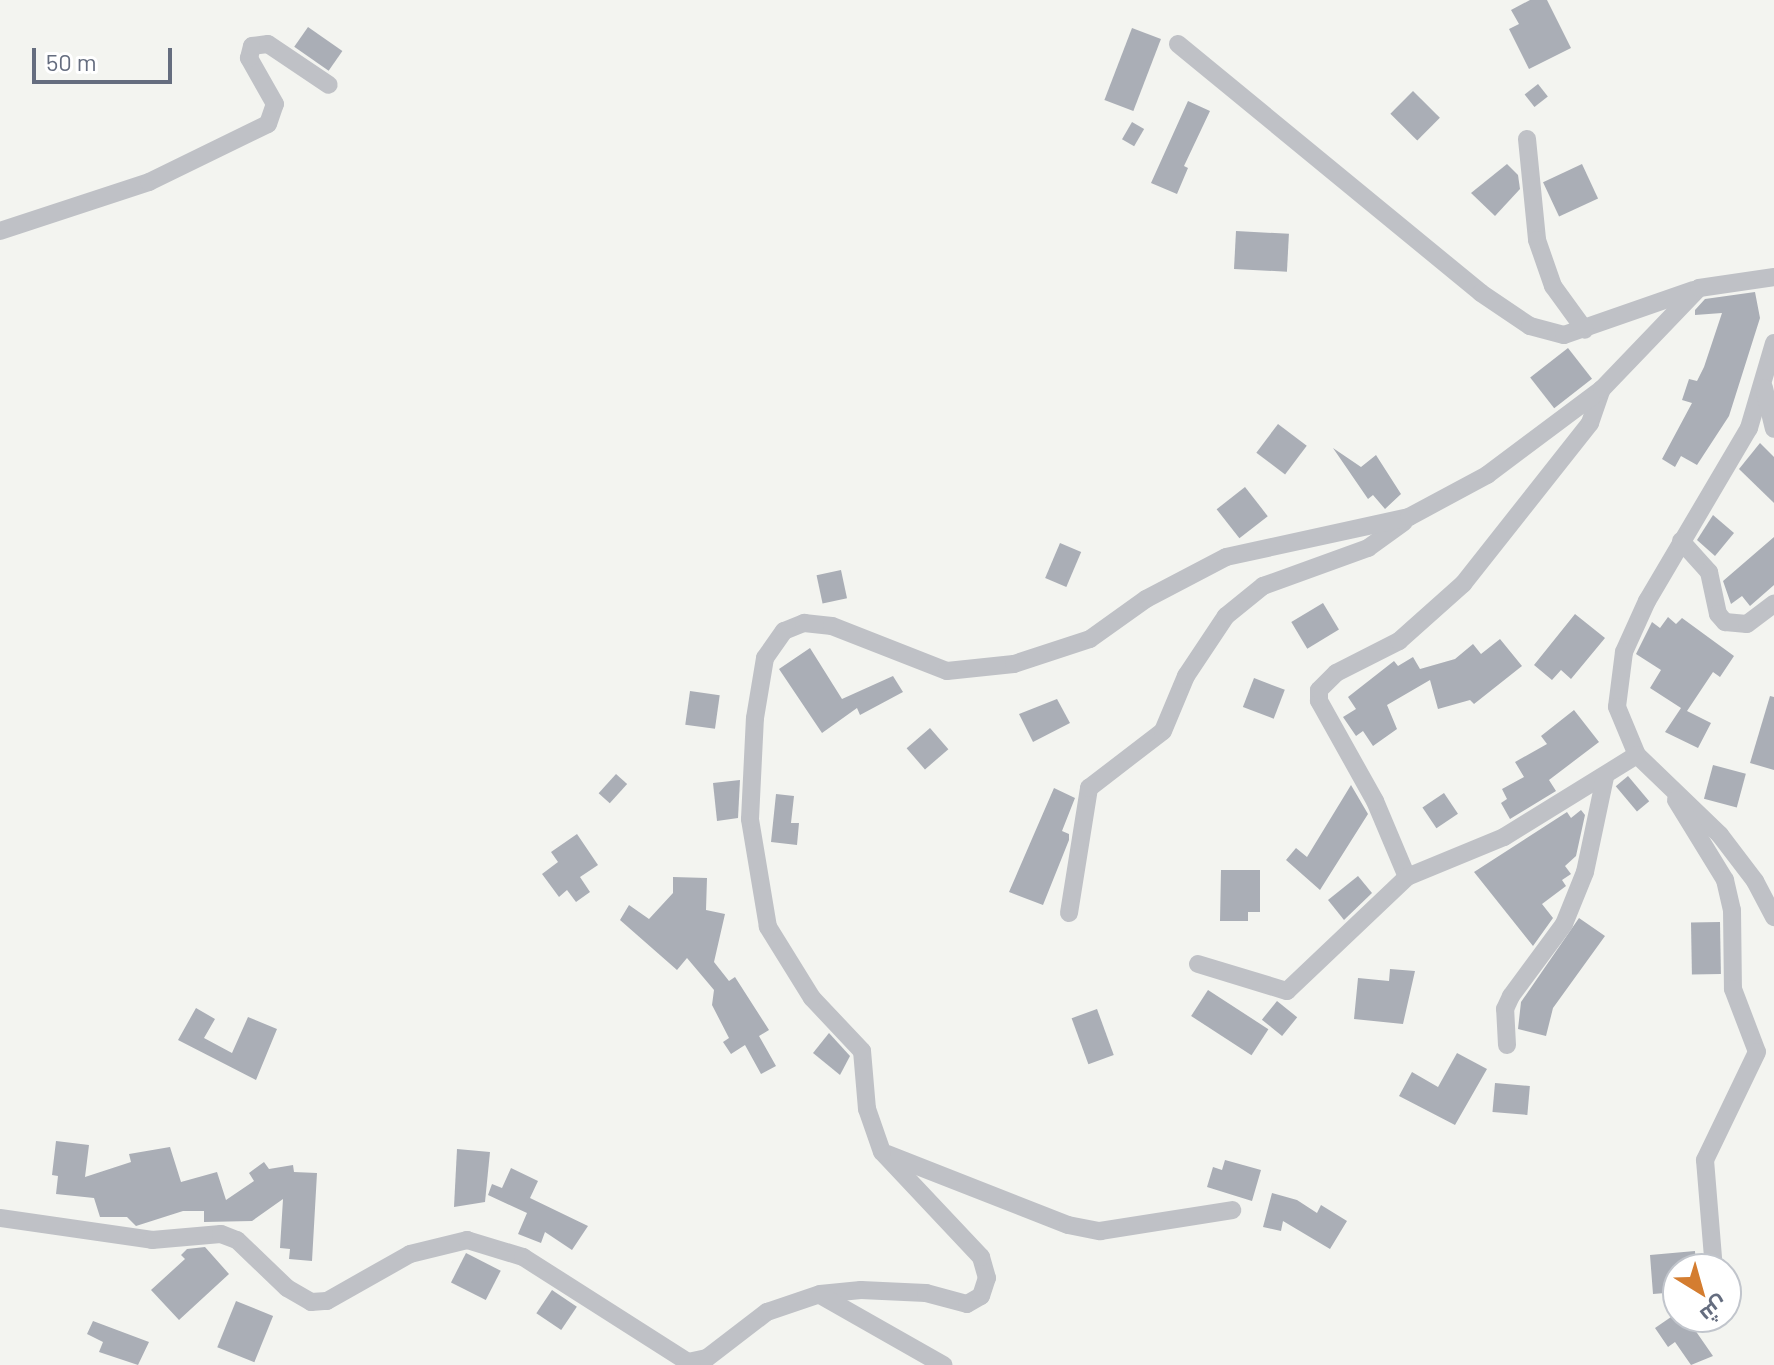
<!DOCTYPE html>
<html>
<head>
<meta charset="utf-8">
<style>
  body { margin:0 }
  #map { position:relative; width:1774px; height:1365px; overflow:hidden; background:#f3f4f0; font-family:Barlow,Cairo,sans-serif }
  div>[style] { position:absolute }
  .building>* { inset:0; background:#aaaeb6; transform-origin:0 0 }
  .minor>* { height:18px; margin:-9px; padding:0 9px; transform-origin:9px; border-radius:9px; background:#bfc1c6 }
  span { translate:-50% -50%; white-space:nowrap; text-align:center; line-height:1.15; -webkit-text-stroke:8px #fff; paint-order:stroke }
  .north { position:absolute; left:1662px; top:1253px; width:80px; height:80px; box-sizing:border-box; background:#fff; border:2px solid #c1c5cc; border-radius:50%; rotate:143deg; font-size:22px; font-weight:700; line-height:32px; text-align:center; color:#656d7f }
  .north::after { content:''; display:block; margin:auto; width:28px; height:36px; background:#d47d30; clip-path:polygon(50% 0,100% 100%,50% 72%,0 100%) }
  .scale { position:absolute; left:32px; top:48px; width:140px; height:36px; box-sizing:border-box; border:4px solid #656d7f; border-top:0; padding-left:10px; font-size:24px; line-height:28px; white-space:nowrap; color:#656d7f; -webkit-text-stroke:6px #fff; paint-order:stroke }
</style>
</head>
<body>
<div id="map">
  <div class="building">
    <div style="clip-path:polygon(1530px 0,1547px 0,1571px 48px,1529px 69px,1509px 29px,1519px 24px,1511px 10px)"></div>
    <div style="left:308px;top:27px;width:42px;height:24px;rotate:35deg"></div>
    <div style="left:1132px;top:28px;width:31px;height:77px;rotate:21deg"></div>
    <div style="left:1538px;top:84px;width:16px;height:17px;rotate:52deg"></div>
    <div style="left:1413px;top:91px;width:38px;height:32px;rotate:45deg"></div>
    <div style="clip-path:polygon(1188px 101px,1210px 111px,1184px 166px,1188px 168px,1177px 194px,1151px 183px)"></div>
    <div style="left:1132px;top:122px;width:14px;height:20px;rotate:30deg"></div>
    <div style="clip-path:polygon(1507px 164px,1518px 175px,1520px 189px,1495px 216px,1471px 193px)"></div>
    <div style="left:1582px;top:164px;width:38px;height:43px;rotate:65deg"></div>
    <div style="left:1236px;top:231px;width:53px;height:38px;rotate:3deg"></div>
    <div style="clip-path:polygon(1755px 292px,1760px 318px,1729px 416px,1697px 465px,1681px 456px,1675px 467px,1662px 459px,1692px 403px,1682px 400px,1689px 379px,1697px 381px,1704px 367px,1722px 313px,1695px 315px,1695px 310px,1705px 299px)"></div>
    <div style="left:1568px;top:348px;width:39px;height:48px;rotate:52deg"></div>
    <div style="left:1278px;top:424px;width:36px;height:36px;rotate:37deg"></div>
    <div style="clip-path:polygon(1760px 443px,1774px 457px,1774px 503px,1739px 469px)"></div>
    <div style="clip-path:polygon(1333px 448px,1361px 467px,1376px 455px,1401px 494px,1385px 509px,1373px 495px,1368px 499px)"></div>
    <div style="left:1245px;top:487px;width:37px;height:36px;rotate:52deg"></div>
    <div style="clip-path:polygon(1713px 515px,1734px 533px,1715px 556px,1697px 540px)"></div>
    <div style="clip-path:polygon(1774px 537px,1774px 585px,1750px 606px,1742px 596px,1731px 604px,1723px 581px)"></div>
    <div style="left:1060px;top:543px;width:23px;height:38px;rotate:23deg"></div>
    <div style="left:841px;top:570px;width:29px;height:25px;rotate:78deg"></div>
    <div style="left:1323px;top:603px;width:31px;height:37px;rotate:59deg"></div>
    <div style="clip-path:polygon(1575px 614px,1605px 638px,1571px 679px,1561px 670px,1552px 680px,1534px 665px)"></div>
    <div style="clip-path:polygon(1668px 617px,1676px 624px,1682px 618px,1734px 656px,1720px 677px,1713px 672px,1687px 711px,1711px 723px,1698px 748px,1665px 732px,1681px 708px,1650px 688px,1661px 670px,1636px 654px,1652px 622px,1660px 628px)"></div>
    <div style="clip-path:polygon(1500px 639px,1522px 666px,1474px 704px,1470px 700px,1438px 709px,1430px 680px,1387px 705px,1397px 729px,1373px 746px,1363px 731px,1356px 736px,1343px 717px,1356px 709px,1348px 697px,1394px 661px,1398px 666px,1413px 657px,1420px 669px,1455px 659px,1473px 644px,1481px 654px)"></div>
    <div style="clip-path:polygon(810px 648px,842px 699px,893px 676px,903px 692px,860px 715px,857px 708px,822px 733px,779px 669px)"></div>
    <div style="left:1254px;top:678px;width:33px;height:31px;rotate:21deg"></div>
    <div style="left:690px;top:691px;width:30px;height:34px;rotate:8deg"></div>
    <div style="clip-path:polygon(1770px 696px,1774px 697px,1774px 770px,1750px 763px)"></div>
    <div style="clip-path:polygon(1057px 699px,1070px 723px,1033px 742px,1019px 714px)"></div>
    <div style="clip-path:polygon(1574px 710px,1599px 742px,1549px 780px,1556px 791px,1510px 819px,1501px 803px,1507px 799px,1502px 789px,1524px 777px,1515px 762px,1547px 744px,1541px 736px)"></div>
    <div style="left:930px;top:728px;width:28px;height:31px;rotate:49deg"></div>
    <div style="left:1713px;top:765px;width:34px;height:35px;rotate:15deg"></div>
    <div style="left:616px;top:774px;width:15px;height:26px;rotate:42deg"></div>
    <div style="left:1628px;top:776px;width:33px;height:16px;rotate:50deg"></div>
    <div style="clip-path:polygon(740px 780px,738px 818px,717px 821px,713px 783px)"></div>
    <div style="clip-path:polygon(1351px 785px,1368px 814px,1320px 890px,1286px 860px,1296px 848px,1307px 857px)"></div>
    <div style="clip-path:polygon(1054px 788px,1075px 798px,1062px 831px,1069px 834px,1069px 840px,1043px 905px,1009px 892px)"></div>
    <div style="left:1444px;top:793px;width:25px;height:26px;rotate:56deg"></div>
    <div style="clip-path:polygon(776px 794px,794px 796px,791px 823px,799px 823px,797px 845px,771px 842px)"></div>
    <div style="clip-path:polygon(1581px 810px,1585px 815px,1576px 856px,1565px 866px,1571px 874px,1562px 880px,1566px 886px,1542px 904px,1553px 918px,1533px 946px,1474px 872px,1567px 812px,1571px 818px)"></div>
    <div style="clip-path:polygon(577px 834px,598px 865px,580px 877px,590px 892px,576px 902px,567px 890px,559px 897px,542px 874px,558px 862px,551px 852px)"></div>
    <div style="clip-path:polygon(1221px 870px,1260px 870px,1260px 912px,1248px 912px,1248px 921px,1220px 921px)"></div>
    <div style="clip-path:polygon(1358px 876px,1372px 893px,1344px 920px,1328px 900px)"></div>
    <div style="clip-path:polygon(673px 877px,707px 878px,706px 910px,725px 914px,714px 962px,729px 981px,735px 977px,769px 1030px,759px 1036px,776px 1066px,761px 1074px,745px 1045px,731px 1054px,723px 1042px,729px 1038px,712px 1005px,714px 990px,687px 958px,677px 970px,620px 920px,629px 905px,649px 919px,673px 893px)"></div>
    <div style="clip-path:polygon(1579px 918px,1605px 936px,1553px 1008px,1546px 1036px,1518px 1029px,1521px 1002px)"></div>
    <div style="left:1720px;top:922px;width:52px;height:29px;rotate:89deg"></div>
    <div style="clip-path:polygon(1390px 969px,1415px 971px,1403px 1024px,1354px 1019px,1358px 978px,1389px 981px)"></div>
    <div style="left:1208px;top:990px;width:72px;height:31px;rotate:33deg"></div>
    <div style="left:1277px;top:1001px;width:26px;height:24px;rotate:39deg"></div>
    <div style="clip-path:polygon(196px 1008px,215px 1019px,204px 1038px,232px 1053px,248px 1017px,277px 1029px,256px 1080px,178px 1040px)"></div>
    <div style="left:1097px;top:1009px;width:49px;height:27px;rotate:70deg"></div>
    <div style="clip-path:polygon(829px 1033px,850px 1056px,840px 1075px,813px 1053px)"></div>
    <div style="clip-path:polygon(1457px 1053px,1487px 1069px,1455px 1125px,1399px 1096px,1412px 1072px,1438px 1087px)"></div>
    <div style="left:1495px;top:1083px;width:35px;height:29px;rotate:5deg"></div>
    <div style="clip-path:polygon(56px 1141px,89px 1145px,85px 1177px,131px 1162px,129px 1154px,170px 1147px,181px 1182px,217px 1172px,226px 1200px,254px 1181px,249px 1173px,264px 1162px,269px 1169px,293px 1165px,294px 1172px,317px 1173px,312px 1261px,289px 1259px,290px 1249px,280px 1248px,283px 1199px,252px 1221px,204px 1222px,204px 1211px,183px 1211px,136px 1226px,127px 1217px,100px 1217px,94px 1198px,56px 1194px,58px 1176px,52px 1175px)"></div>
    <div style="clip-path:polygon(457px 1149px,490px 1152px,485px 1202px,454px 1207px)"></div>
    <div style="clip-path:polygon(1225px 1160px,1261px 1170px,1252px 1201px,1207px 1187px,1213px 1167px,1222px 1170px)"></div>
    <div style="clip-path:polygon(511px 1168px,538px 1181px,530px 1198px,588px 1226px,572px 1250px,545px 1232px,541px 1243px,518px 1234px,527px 1213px,488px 1195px,492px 1184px,502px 1188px)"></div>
    <div style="clip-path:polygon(1272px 1193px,1297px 1200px,1317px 1213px,1321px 1205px,1347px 1221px,1330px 1249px,1283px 1221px,1281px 1231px,1263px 1227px)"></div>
    <div style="clip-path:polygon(205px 1247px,229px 1274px,179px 1320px,151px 1290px,185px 1259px,181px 1255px,187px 1249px)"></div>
    <div style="clip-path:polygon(1695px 1251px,1696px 1269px,1678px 1269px,1678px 1292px,1653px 1294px,1650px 1255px)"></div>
    <div style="left:466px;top:1253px;width:39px;height:33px;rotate:27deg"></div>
    <div style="left:552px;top:1290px;width:30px;height:28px;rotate:34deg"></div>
    <div style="left:236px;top:1301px;width:40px;height:50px;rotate:22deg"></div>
    <div style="clip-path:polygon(1671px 1317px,1686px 1317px,1713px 1356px,1691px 1365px,1675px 1342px,1668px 1347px,1655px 1328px)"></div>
    <div style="clip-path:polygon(93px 1321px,149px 1342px,138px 1365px,99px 1352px,103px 1342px,87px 1334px)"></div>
  </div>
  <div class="minor">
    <div style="left:1178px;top:44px;width:392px;rotate:39.4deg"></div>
    <div style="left:1481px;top:293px;width:59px;rotate:34deg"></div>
    <div style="left:1530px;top:326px;width:35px;rotate:15deg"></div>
    <div style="left:1564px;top:335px;width:137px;rotate:-19.2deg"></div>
    <div style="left:1527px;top:139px;width:101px;rotate:84.3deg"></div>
    <div style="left:1537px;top:240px;width:49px;rotate:70.8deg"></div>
    <div style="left:1553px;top:286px;width:54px;rotate:54deg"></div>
    <div style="left:0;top:231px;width:157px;rotate:-18.2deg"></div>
    <div style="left:149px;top:182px;width:132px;rotate:-26deg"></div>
    <div style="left:268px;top:124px;width:21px;rotate:-71deg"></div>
    <div style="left:275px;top:104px;width:53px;rotate:-119.5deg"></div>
    <div style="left:249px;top:58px;width:12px;rotate:-76deg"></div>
    <div style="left:252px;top:46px;width:16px;rotate:-7deg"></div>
    <div style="left:268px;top:44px;width:73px;rotate:33.9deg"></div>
    <div style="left:1774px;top:343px;width:89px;rotate:106.4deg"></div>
    <div style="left:1749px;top:428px;width:201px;rotate:120.5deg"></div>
    <div style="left:1647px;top:601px;width:56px;rotate:114.3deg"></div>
    <div style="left:1624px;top:652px;width:55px;rotate:97.3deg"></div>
    <div style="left:1617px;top:707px;width:52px;rotate:67.4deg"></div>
    <div style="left:1637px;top:755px;width:115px;rotate:43.9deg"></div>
    <div style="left:1720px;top:835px;width:58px;rotate:52.7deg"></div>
    <div style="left:1755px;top:881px;width:41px;rotate:62.2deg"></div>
    <div style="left:1764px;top:388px;width:42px;rotate:76.3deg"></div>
    <div style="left:1681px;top:541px;width:42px;rotate:47.9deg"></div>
    <div style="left:1709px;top:572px;width:43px;rotate:77.9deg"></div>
    <div style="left:1718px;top:614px;width:11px;rotate:49deg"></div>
    <div style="left:1725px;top:622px;width:22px;rotate:5deg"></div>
    <div style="left:1747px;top:624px;width:34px;rotate:-37deg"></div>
    <div style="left:1676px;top:800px;width:94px;rotate:58.5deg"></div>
    <div style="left:1725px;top:880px;width:31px;rotate:77deg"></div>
    <div style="left:1732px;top:910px;width:79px;rotate:89.3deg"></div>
    <div style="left:1733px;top:989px;width:67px;rotate:69.1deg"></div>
    <div style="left:1757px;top:1052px;width:120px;rotate:115.7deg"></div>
    <div style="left:1705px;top:1160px;width:109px;rotate:85.3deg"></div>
    <div style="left:1407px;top:877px;width:82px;rotate:-112.8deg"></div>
    <div style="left:1375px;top:801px;width:115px;rotate:-119.2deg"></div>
    <div style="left:1319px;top:701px;width:11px;rotate:-90deg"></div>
    <div style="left:1319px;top:690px;width:24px;rotate:-45deg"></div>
    <div style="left:1336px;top:673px;width:71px;rotate:-26.9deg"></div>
    <div style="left:1399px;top:641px;width:86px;rotate:-41.7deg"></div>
    <div style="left:1463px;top:584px;width:205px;rotate:-51.7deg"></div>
    <div style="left:1590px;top:423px;width:36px;rotate:-71deg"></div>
    <div style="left:1069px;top:913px;width:127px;rotate:-80.9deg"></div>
    <div style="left:1089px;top:788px;width:93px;rotate:-37.6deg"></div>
    <div style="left:1163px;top:731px;width:60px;rotate:-67.3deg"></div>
    <div style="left:1186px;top:676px;width:72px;rotate:-56.3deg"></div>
    <div style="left:1226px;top:616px;width:48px;rotate:-39deg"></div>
    <div style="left:1263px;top:586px;width:112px;rotate:-19.9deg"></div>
    <div style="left:1368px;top:548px;width:44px;rotate:-35.8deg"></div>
    <div style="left:1198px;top:964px;width:93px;rotate:16.9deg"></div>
    <div style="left:1287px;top:991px;width:166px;rotate:-43.5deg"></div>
    <div style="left:1407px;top:877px;width:105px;rotate:-22.4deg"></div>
    <div style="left:1504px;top:837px;width:156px;rotate:-31.7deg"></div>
    <div style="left:1507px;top:1045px;width:36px;rotate:-93deg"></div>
    <div style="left:1505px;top:1009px;width:14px;rotate:-65deg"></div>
    <div style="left:1511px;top:996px;width:89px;rotate:-53.6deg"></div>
    <div style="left:1564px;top:924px;width:56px;rotate:-68deg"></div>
    <div style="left:1585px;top:872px;width:97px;rotate:-78.1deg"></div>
    <div style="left:887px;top:1154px;width:194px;rotate:21.4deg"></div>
    <div style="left:1068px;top:1225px;width:33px;rotate:11deg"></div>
    <div style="left:1100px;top:1231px;width:134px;rotate:-9deg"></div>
    <div style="left:0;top:1218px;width:154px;rotate:8.2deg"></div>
    <div style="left:152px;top:1240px;width:69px;rotate:-5deg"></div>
    <div style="left:221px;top:1234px;width:17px;rotate:21deg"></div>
    <div style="left:237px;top:1240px;width:69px;rotate:43.8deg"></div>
    <div style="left:287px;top:1288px;width:28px;rotate:30deg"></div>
    <div style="left:311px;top:1302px;width:16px;rotate:-4deg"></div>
    <div style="left:327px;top:1301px;width:95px;rotate:-29.5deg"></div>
    <div style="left:410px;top:1254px;width:59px;rotate:-13.8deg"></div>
    <div style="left:467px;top:1240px;width:59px;rotate:16.9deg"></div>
    <div style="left:523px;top:1257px;width:196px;rotate:32.5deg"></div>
    <div style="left:688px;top:1362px;width:19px;rotate:-12deg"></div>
    <div style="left:707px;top:1358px;width:76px;rotate:-37.5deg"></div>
    <div style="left:767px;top:1312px;width:56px;rotate:-18.8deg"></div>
    <div style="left:820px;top:1294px;width:41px;rotate:-5.6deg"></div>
    <div style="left:861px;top:1290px;width:65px;rotate:2.6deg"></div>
    <div style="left:926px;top:1293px;width:42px;rotate:15deg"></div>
    <div style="left:967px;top:1304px;width:16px;rotate:-30deg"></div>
    <div style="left:981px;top:1296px;width:19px;rotate:-72deg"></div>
    <div style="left:987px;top:1278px;width:22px;rotate:-106deg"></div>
    <div style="left:981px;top:1257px;width:144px;rotate:-133.3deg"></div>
    <div style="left:882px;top:1152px;width:46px;rotate:-109.2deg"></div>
    <div style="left:867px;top:1109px;width:58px;rotate:-94.9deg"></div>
    <div style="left:862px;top:1051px;width:73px;rotate:-133.3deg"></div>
    <div style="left:812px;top:998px;width:84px;rotate:-121.8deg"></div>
    <div style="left:768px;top:927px;width:109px;rotate:-99.5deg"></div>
    <div style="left:750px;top:819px;width:101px;rotate:-87.2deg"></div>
    <div style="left:755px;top:718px;width:61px;rotate:-80.5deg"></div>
    <div style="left:765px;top:658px;width:33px;rotate:-55deg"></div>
    <div style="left:784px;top:631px;width:22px;rotate:-22deg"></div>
    <div style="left:804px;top:623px;width:28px;rotate:6deg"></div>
    <div style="left:832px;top:626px;width:123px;rotate:21.4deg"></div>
    <div style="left:947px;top:671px;width:67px;rotate:-6deg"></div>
    <div style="left:1014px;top:664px;width:80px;rotate:-18.2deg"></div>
    <div style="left:1090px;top:639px;width:69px;rotate:-35.5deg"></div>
    <div style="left:1146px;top:599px;width:90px;rotate:-27.7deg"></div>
    <div style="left:1226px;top:557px;width:187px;rotate:-12.3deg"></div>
    <div style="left:1409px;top:517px;width:89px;rotate:-28.3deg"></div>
    <div style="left:1487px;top:475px;width:144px;rotate:-36.8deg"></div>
    <div style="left:1602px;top:389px;width:140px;rotate:-46.2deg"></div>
    <div style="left:1699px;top:288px;width:76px;rotate:-8.3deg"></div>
    <div style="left:820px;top:1295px;width:142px;rotate:29.6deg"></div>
  </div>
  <div class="north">ش</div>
  <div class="scale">50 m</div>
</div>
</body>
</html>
